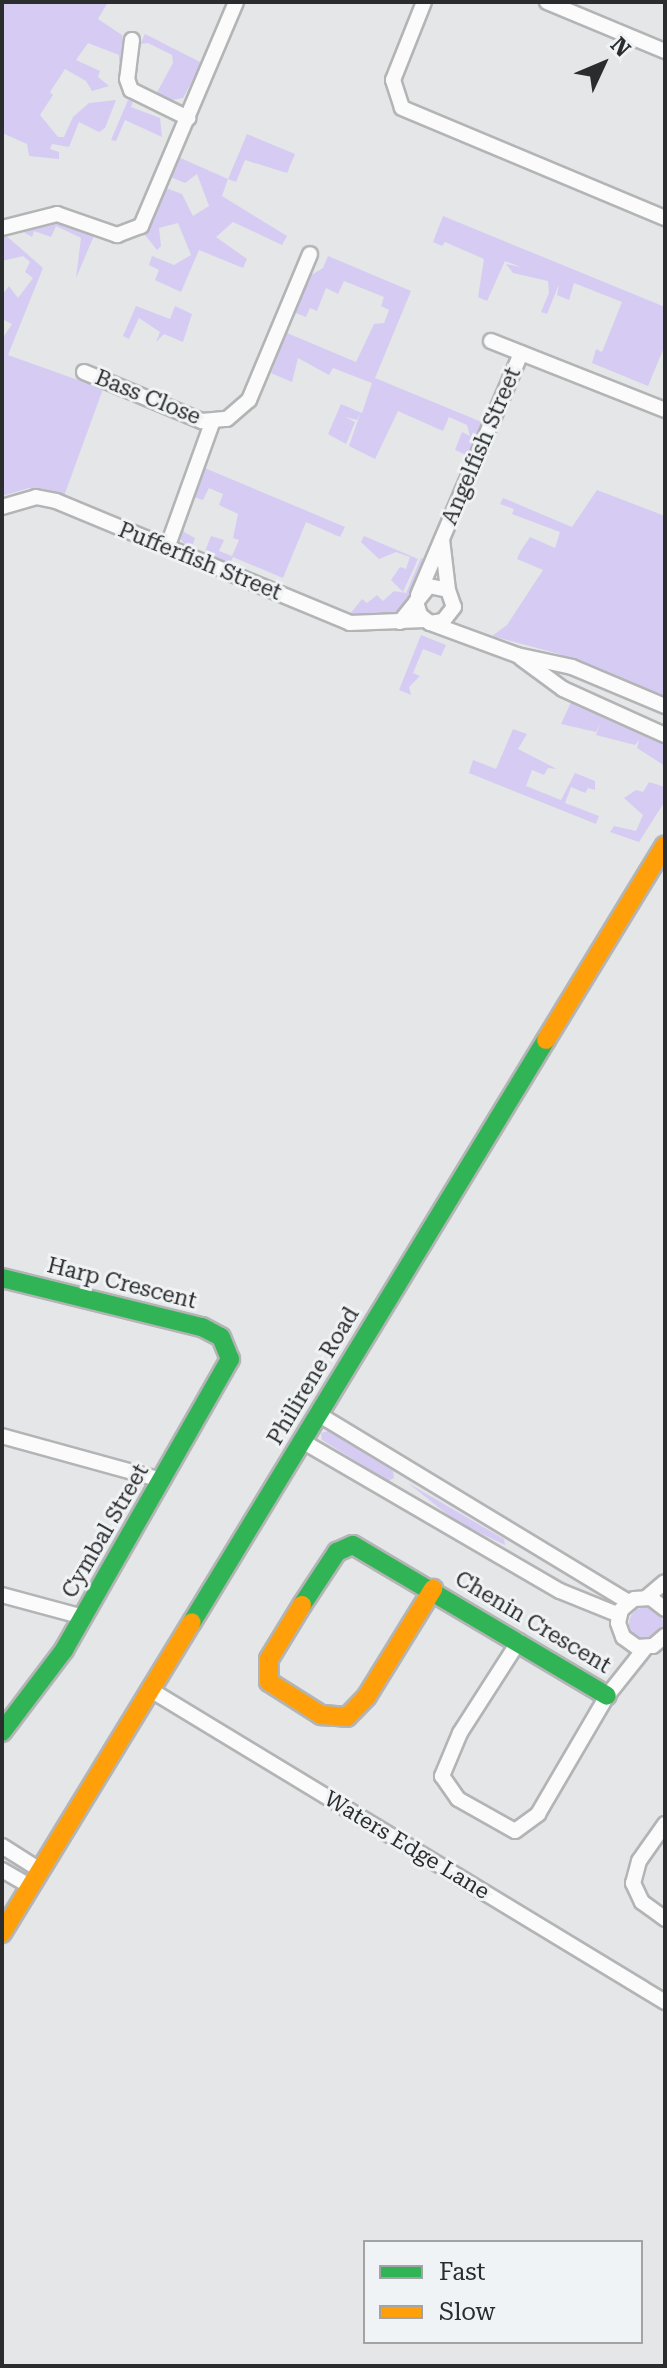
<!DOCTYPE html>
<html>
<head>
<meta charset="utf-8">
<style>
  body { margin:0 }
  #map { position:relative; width:667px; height:2368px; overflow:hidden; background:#e4e6e7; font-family:"Roboto Serif",serif }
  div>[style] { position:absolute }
  .green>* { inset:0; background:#d6ccf3 }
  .round { border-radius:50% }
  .roads { filter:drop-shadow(2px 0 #b3b4b5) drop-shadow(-2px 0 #b3b4b5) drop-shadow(0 2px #b3b4b5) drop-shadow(0 -2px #b3b4b5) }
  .street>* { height:14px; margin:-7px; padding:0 7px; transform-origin:7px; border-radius:7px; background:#fbfbfb }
  .fast>* { height:18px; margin:-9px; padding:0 9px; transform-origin:9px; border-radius:9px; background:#30b455 }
  .slow>* { height:18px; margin:-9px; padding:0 9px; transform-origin:9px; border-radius:9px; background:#ff9f0a }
  span { translate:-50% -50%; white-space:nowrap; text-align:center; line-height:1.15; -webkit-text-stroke:6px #f0f3f5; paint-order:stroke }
  .street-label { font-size:22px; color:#2b2c2d }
  .frame { position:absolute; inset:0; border:4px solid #2b2c2d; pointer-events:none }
  .legend { position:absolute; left:363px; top:2240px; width:280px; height:104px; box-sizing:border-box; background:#f0f3f5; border:2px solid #a1a3a5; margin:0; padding:10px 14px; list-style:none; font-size:24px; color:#2b2c2d }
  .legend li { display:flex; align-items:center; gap:16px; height:40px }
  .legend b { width:40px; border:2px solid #a1a3a5 }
  .north { position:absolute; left:563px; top:24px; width:80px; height:80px; -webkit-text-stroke:6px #f0f3f5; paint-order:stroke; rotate:46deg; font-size:22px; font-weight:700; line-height:32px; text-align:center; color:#2b2c2d }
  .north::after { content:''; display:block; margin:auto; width:28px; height:36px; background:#2b2c2d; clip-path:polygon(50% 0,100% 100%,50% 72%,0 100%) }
</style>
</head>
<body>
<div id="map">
  <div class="green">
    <div style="clip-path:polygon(2px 2px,108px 2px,98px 19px,122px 35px,125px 51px,119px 69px,119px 55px,88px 43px,76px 60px,100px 71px,98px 77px,109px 86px,92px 91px,86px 81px,65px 69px,50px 92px,53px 95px,40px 115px,58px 137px,64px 137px,73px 117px,89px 103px,116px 100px,105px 128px,99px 132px,79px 122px,69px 147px,52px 144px,50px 149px,59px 152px,59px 159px,29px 156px,27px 144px,2px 133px)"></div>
    <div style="clip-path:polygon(145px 34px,202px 63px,183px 98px,166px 101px,155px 96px,173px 63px,172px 55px,148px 43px,140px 44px)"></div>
    <div style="clip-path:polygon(128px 100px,133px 101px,131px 107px,160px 118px,162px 137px,125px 120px,116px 141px,111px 140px)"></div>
    <div style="clip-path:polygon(247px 134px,295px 154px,287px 173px,245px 160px,236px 182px,228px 179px,222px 196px,287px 236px,282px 245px,233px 222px,216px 237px,247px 259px,243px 268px,199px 250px,181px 292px,155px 280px,159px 270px,149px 265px,152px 256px,174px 265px,191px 255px,178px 223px,159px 228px,161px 246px,157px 250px,142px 231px,163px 187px,182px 194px,193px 216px,209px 206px,197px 174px,185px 183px,168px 176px,176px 156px,228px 179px)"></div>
    <div style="clip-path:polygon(443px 216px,665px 307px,665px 345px,648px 386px,592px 363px,596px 349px,602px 352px,622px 302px,574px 283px,569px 300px,557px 295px,559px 284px,547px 314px,541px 312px,549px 293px,548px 281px,513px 273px,506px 264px,521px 267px,505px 261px,487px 301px,478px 297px,484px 259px,445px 242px,442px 246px,433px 242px)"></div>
    <div style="clip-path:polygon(54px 218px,96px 231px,76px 278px,81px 238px,56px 226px,51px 237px,34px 231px,32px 237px,20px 230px)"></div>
    <div style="clip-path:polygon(2px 232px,43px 268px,8px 355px,103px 389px,64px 496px,29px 488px,2px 496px,2px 339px,12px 324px,2px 319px,2px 295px,9px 286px,18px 298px,33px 278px,25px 272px,30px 262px,23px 256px,2px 261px)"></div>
    <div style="clip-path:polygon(328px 256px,411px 291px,375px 378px,484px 423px,469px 456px,455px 450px,462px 432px,470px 436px,467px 425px,449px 417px,443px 431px,398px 411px,375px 459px,349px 446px,360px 414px,357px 420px,345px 417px,355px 422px,346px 444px,328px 434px,341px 404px,362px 413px,372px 383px,333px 368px,329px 375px,298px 358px,292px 382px,271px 373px,287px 333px,356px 362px,374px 324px,384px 323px,389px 310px,381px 306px,384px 297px,344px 281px,338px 294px,326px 288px,317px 311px,310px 308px,306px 317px,290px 311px,303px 280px,323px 268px)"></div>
    <div style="clip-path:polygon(136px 306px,170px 319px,175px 306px,192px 314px,183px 342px,164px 334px,156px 342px,160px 332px,139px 318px,129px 339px,123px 336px)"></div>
    <div style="clip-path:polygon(200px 466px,345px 527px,340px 537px,306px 522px,283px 578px,233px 557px,229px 565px,204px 554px,211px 536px,224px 540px,219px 551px,232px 556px,239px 540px,233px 538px,238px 514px,219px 505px,223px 494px,209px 488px,203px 500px,194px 497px,183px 524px,184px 532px,195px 538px,191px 550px,178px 537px)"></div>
    <div style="clip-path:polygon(597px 490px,665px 516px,665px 700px,559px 654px,492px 636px,507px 625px,543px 570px,517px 559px,520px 552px,530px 537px,555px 548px,560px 532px,512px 514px,514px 509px,500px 504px,503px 498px,572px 527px)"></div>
    <div style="clip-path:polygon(364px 536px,418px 559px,403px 592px,391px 580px,400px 567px,406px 569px,410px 557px,396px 552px,379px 559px,361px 542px)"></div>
    <div style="clip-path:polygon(421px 558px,426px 560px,404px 610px,375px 617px,350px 614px,362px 599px,367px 603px,377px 595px,383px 601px,394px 591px,406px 593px)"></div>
    <div style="clip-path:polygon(421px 635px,446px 645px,441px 656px,423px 649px,413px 673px,420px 676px,409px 687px,411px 695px,399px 690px)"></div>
    <div style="clip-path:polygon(572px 700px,665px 742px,665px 766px,637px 748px,639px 740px,635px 745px,596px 735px,600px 723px,596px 732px,561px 724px)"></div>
    <div style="clip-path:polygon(513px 729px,527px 734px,518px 749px,557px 769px,548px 768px,544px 775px,532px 770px,526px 786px,561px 800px,575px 773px,595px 781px,595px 790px,588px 788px,585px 793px,571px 787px,565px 803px,599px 816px,596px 824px,469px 773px,473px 760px,496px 769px)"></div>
    <div style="clip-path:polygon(649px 782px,665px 787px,665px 801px,639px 842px,610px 832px,614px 826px,636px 831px,643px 815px,624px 798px,636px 790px,643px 792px)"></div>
    <div style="clip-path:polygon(328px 1431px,393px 1471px,394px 1478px,388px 1481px,322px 1440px,321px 1433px)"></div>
    <div style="clip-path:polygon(408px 1483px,504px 1539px,505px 1545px,457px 1522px)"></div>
    <div class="round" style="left:629px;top:1607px;width:34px;height:34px"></div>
  </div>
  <div class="roads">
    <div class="street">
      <div style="left:424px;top:2px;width:84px;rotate:111.7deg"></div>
      <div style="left:393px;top:80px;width:29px;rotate:72deg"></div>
      <div style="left:402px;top:108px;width:285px;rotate:22.7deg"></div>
      <div style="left:547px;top:2px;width:128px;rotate:22.6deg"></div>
      <div style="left:132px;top:40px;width:39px;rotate:97deg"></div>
      <div style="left:127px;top:79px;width:12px;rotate:70deg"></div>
      <div style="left:131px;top:90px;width:64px;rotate:26.2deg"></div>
      <div style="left:2px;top:228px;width:57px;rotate:-14.3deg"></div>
      <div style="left:57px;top:214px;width:64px;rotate:19.3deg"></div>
      <div style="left:117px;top:235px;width:26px;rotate:-21deg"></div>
      <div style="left:141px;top:226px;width:243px;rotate:-67deg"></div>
      <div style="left:491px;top:341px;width:187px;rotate:21.6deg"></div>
      <div style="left:84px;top:372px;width:128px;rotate:22.6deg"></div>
      <div style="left:202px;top:421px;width:25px;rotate:-5deg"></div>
      <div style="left:227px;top:419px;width:29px;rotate:-41deg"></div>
      <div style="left:249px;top:400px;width:158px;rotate:-67.3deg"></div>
      <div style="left:2px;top:507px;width:35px;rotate:-16deg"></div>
      <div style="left:36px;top:497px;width:20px;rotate:11deg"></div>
      <div style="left:56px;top:501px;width:318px;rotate:22.5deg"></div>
      <div style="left:350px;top:623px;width:75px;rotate:-2.3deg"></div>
      <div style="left:442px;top:539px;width:51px;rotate:83.3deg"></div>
      <div style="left:167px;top:548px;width:133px;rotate:-70.2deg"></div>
      <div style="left:418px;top:595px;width:263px;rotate:-66.9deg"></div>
      <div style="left:400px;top:622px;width:46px;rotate:-51.1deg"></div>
      <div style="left:429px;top:586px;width:19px;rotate:12deg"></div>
      <div style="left:448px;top:590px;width:18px;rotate:71deg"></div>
      <div style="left:454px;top:607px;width:18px;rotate:128deg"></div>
      <div style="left:443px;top:621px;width:13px;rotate:171deg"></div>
      <div style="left:430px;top:623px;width:13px;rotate:-141deg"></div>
      <div style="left:420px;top:615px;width:14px;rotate:-107deg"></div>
      <div style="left:430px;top:623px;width:93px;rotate:20.2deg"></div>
      <div style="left:517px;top:655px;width:56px;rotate:12.3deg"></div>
      <div style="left:572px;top:667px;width:101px;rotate:22.8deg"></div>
      <div style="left:521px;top:658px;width:52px;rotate:36.4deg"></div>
      <div style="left:563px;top:689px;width:112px;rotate:24.3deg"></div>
      <div style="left:318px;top:1414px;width:363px;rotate:31.2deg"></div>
      <div style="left:2px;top:1436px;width:166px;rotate:15.4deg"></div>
      <div style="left:302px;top:1441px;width:298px;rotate:30.2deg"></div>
      <div style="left:560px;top:1591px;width:64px;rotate:22.1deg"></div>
      <div style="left:2px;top:1595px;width:84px;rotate:15.2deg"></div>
      <div style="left:647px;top:1597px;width:23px;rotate:-40deg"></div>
      <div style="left:665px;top:1609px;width:18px;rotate:-142deg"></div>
      <div style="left:651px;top:1598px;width:17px;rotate:177deg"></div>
      <div style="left:634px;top:1599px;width:17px;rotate:140deg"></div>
      <div style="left:621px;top:1610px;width:13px;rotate:103deg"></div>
      <div style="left:618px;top:1623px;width:15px;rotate:70deg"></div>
      <div style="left:623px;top:1637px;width:17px;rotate:36deg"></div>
      <div style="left:637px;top:1647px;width:16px;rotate:-4deg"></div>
      <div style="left:653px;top:1646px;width:16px;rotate:-40deg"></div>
      <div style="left:519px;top:1641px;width:109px;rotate:122.7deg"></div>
      <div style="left:460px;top:1733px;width:47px;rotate:112.7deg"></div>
      <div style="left:442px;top:1776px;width:28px;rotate:55deg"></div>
      <div style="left:458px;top:1799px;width:65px;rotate:29.3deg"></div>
      <div style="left:515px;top:1831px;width:29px;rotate:-36deg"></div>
      <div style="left:538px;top:1814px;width:137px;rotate:-59.7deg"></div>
      <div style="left:607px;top:1696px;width:63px;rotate:-51.5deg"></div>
      <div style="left:149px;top:1689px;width:604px;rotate:31.24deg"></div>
      <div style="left:665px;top:1824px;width:45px;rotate:125.1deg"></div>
      <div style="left:639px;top:1861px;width:23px;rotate:105deg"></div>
      <div style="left:633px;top:1883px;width:21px;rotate:65deg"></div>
      <div style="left:642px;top:1902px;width:29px;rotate:36deg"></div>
      <div style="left:2px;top:1846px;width:45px;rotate:32.3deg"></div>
      <div style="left:2px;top:1870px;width:32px;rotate:30deg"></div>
    </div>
    <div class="fast">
      <div style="left:2px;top:1278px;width:206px;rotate:13.8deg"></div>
      <div style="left:202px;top:1327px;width:21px;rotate:28deg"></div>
      <div style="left:221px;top:1337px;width:24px;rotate:68deg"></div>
      <div style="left:230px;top:1359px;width:335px;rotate:119.7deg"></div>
      <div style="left:64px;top:1650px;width:103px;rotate:127.1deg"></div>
      <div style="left:302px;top:1605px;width:64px;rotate:-56.6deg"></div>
      <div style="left:337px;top:1552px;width:17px;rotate:-24deg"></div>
      <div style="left:353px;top:1545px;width:295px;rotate:30.7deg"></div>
      <div style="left:192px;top:1622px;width:681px;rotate:-58.69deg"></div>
    </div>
    <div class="slow">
      <div style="left:546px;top:1040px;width:228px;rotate:-58.6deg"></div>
      <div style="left:302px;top:1605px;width:63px;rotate:121.4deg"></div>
      <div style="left:269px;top:1659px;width:23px;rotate:90deg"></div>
      <div style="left:269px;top:1682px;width:62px;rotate:32.4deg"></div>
      <div style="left:321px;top:1715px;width:26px;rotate:4deg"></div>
      <div style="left:347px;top:1717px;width:29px;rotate:-46deg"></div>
      <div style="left:367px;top:1696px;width:126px;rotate:-58.3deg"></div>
      <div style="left:2px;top:1933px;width:364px;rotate:-58.6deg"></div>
    </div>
  </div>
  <div class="street-label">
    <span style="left:148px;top:397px;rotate:22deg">Bass Close</span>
    <span style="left:481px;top:446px;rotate:-67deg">Angelfish Street</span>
    <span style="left:200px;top:561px;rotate:22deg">Pufferfish Street</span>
    <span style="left:122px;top:1283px;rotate:14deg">Harp Crescent</span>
    <span style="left:313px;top:1376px;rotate:-59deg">Philirene Road</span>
    <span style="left:105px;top:1531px;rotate:-60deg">Cymbal Street</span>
    <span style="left:533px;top:1622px;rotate:31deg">Chenin Crescent</span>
    <span style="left:407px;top:1845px;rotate:31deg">Waters Edge Lane</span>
  </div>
  <div class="frame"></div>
  <ul class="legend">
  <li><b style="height:10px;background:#30b455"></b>Fast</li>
  <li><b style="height:10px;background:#ff9f0a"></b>Slow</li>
  </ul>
  <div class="north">N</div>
</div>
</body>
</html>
